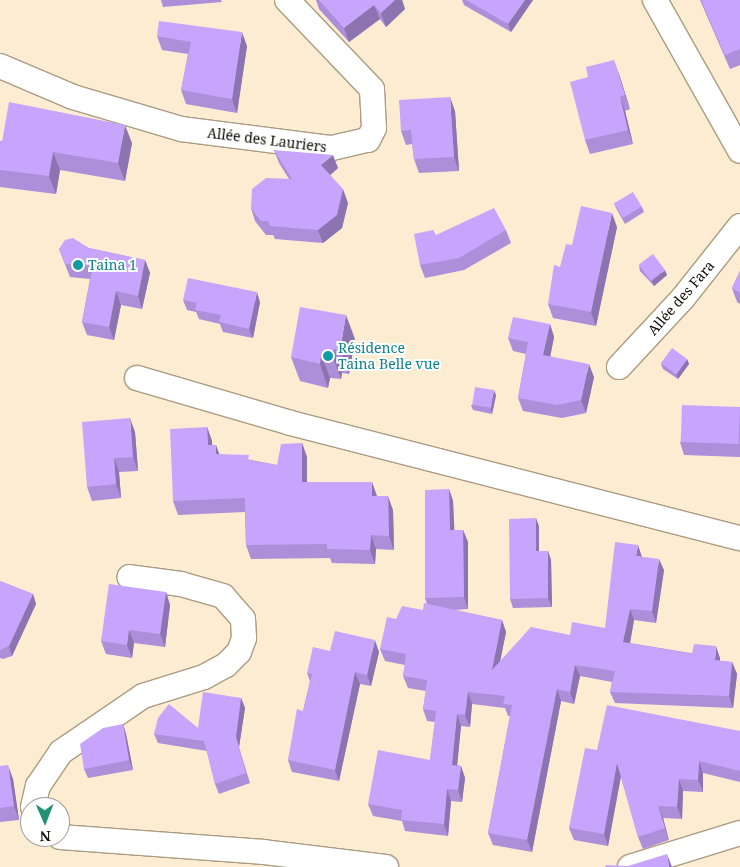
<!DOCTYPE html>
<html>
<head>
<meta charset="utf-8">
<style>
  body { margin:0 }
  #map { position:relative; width:740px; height:867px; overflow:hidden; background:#fbecd2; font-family:"Noto Serif",serif }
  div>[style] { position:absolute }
  .roads { filter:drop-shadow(1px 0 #aa9c83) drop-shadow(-1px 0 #aa9c83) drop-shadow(0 1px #aa9c83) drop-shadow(0 -1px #aa9c83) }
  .street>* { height:24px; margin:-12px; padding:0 12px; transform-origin:12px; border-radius:12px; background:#fff }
  .wall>* { inset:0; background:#ac8ed9 }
  .shaded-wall>* { inset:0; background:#8c74b0 }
  .building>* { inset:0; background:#c8a5fc; transform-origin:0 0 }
  .dots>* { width:14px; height:14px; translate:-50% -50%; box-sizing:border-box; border:2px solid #fff; border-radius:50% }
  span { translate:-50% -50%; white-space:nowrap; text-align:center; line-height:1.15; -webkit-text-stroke:4px #fff; paint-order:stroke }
  .street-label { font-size:14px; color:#100b04 }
  .culture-label { font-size:14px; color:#0d838f }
  .left { translate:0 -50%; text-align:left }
  .north { position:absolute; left:20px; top:797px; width:50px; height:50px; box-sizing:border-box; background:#fff; border:1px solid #9f9d9b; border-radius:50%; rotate:179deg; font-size:14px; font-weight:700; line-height:20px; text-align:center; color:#100b04 }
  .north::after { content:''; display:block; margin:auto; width:18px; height:22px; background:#209172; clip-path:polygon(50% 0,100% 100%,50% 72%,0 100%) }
</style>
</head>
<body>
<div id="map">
  <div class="roads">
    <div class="street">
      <div style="left:655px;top:0;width:173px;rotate:60.6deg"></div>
      <div style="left:0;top:66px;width:79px;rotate:23deg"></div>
      <div style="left:73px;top:97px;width:113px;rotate:16.5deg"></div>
      <div style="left:181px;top:129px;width:152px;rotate:7.2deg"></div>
      <div style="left:332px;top:148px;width:37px;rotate:-13deg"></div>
      <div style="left:368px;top:140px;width:13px;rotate:-63deg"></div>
      <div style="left:374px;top:128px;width:39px;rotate:-93deg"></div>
      <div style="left:372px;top:89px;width:123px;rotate:-133.7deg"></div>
      <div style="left:619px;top:367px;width:94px;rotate:-47.2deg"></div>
      <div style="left:683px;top:298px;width:92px;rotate:-51.6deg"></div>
      <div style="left:137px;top:378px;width:160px;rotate:16.3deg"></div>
      <div style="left:291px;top:423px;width:463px;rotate:14.4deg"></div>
      <div style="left:33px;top:807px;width:22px;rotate:-77deg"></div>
      <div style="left:38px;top:786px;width:41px;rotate:-55.9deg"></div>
      <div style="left:61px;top:752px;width:99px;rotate:-34.3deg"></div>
      <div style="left:143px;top:696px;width:64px;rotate:-17.3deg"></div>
      <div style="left:204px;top:677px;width:25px;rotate:-29deg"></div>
      <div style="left:226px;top:665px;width:18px;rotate:-45deg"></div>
      <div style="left:239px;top:652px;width:15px;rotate:-70deg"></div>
      <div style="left:244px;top:638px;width:19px;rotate:-93deg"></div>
      <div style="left:243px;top:619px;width:30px;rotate:-131deg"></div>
      <div style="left:223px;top:596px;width:44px;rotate:-164.1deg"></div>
      <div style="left:181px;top:584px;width:52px;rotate:-172.3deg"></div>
      <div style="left:60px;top:837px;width:205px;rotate:4.2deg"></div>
      <div style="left:264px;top:852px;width:123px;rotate:7deg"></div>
      <div style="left:630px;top:867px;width:115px;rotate:-17.2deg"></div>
    </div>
  </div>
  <div class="wall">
    <div style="clip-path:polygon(161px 0,221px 0,222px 2px,163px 7px)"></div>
    <div style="clip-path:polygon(316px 0,402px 0,405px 9px,386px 27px,380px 19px,349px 42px,319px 9px)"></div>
    <div style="clip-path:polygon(462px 0,533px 0,511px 32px,464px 5px)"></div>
    <div style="clip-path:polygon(700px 0,740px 0,740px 65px,730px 69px)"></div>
    <div style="clip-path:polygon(157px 36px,247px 46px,237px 113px,186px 104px,181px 90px,188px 54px,162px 50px)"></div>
    <div style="clip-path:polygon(619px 74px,630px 109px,625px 111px,633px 144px,590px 154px,585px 140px)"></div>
    <div style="clip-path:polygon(455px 111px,459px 171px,419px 173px,414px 159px,412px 144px,406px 145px,401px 131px)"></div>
    <div style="clip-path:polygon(0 141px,132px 143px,125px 181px,60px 170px,56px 194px,0 187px)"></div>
    <div style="clip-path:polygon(274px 150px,338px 168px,330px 175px,348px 203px,342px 228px,323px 243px,275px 239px,273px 235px,266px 235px,255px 221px,251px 208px,289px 179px,279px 163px)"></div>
    <div style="clip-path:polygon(614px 203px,642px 207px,644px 212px,625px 224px,616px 208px)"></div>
    <div style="clip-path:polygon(617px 227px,596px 326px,553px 318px,548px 304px,572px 245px)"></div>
    <div style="clip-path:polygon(506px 230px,511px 243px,464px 270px,425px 278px,420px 265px,436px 235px)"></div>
    <div style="clip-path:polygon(89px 248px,145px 260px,150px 273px,142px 309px,121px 305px,114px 340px,87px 335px,82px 322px,90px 279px,70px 277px,59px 249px)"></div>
    <div style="clip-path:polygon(639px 266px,667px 275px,654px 286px,640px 271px)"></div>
    <div style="clip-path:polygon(740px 271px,740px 304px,737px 302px,732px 288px)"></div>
    <div style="clip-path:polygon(183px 300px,260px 302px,253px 338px,223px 332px,220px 324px,199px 319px,196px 312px,187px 310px)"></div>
    <div style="clip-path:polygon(550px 324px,554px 337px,550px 356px,594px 377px,586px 413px,562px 418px,523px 411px,518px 398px,526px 354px,513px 351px,508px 338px)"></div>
    <div style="clip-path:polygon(355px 339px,349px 374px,342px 373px,341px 379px,330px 378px,328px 388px,300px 381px,291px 357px)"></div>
    <div style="clip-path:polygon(687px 359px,689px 364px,678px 379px,663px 369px,661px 364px)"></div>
    <div style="clip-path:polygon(496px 395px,492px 414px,473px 410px,471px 405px)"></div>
    <div style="clip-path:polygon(740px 407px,740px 457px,684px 455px,680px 442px)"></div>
    <div style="clip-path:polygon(207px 427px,212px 441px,212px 445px,216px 445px,219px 454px,251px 460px,277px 465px,302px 443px,307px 457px,307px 482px,377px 496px,393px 510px,394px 550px,376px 549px,375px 564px,332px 563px,330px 558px,251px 559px,246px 545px,245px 512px,178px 515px,173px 501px)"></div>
    <div style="clip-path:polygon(135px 432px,138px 471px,119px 472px,121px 498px,92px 501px,87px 487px)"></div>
    <div style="clip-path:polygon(449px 489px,453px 501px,454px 530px,463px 530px,468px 542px,468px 609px,454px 610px,502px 620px,506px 632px,500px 661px,570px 635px,605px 628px,642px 557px,664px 570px,656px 623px,634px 620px,630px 643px,720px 658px,720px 661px,732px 662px,737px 674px,733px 708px,615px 703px,610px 692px,612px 682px,580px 676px,574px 704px,561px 701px,532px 852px,493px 845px,488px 833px,510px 716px,508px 716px,505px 708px,472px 704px,470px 727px,461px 726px,457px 765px,461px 766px,465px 778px,462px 802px,451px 801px,448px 836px,405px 831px,402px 821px,373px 816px,368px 804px,430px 760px,435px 722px,427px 721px,423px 709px,426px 691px,408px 688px,403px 676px,405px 665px,385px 661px,380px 649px,396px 619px,423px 610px,427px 604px,425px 598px)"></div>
    <div style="clip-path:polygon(539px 526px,539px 551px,548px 551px,551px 560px,552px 607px,513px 608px,510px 599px)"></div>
    <div style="clip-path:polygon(0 581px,33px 594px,36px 604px,12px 656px,3px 659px,0 658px)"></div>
    <div style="clip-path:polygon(166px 592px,170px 605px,165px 647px,134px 643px,132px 658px,106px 654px,101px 641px)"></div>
    <div style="clip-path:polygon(330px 651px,379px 652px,371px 686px,360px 684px,339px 781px,292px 772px,288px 760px,303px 711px,310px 681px,307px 673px)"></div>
    <div style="clip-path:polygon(241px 698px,245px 708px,239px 747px,250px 783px,219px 794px,215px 784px,207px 751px,158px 743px,154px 734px,198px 728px)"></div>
    <div style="clip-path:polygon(123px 724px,126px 734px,133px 770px,88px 778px,84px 769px)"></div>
    <div style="clip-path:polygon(740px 731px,740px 782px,703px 773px,703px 792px,683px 791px,682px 819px,663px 818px,669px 840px,643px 849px,638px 837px,621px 777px,608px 846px,574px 840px,569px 828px,597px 750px)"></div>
    <div style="clip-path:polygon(0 766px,13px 779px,19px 820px,0 822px)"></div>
  </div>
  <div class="shaded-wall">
    <div style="clip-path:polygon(395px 0,402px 0,405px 9px,386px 27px,381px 13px)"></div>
    <div style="clip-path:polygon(525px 0,533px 0,511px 32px,508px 24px)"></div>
    <div style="clip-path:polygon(374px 5px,380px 19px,349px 42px,344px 28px)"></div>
    <div style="clip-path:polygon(242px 32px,247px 46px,237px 113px,232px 99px)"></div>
    <div style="clip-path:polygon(614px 60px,619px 74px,630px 109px,625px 95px)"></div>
    <div style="clip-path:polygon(450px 97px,455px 111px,459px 171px,454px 157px)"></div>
    <div style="clip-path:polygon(620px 97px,625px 111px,633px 144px,628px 130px)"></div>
    <div style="clip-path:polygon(125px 125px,132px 143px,125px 181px,118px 163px)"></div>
    <div style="clip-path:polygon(53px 152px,60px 170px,56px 194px,49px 176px)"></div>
    <div style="clip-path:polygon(333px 155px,338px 168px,326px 179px,321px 165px)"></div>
    <div style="clip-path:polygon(343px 189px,348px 203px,342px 228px,323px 243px,318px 230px)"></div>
    <div style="clip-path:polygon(612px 213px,617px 227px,596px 326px,591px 312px)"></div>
    <div style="clip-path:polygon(145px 260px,150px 273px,142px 309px,138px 296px)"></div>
    <div style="clip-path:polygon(665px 270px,667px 275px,654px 286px,652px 281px)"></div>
    <div style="clip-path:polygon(116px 291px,121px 305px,114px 340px,109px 327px)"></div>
    <div style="clip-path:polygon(257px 292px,260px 302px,253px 338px,249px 329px)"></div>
    <div style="clip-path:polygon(346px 315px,355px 339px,349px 374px,340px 350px)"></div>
    <div style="clip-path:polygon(550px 324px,554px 337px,548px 368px,543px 355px)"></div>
    <div style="clip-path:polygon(334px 349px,342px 373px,341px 379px,332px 355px)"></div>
    <div style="clip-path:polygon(321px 354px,330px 378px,328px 388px,320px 364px)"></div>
    <div style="clip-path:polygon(687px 359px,689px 364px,678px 379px,676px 374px)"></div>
    <div style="clip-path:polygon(589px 364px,594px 377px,586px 413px,581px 400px)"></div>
    <div style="clip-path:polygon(494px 390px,496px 395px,492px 414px,491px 409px)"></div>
    <div style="clip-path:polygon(130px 418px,135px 432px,138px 471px,133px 457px)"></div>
    <div style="clip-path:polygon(207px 427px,212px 441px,213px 459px,208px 445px)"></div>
    <div style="clip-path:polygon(302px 443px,307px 457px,307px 496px,302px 482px)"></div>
    <div style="clip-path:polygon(216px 445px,221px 459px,216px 454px)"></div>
    <div style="clip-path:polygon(114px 458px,119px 472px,121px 498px,116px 484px)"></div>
    <div style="clip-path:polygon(372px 482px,377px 496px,377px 510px,372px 496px)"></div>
    <div style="clip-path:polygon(449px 489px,453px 501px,455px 543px,450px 530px)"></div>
    <div style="clip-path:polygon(388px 496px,393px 510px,394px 550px,389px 536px)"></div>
    <div style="clip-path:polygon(536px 518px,539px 526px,539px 560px,536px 551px)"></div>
    <div style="clip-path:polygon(463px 530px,468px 542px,468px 609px,464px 597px)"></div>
    <div style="clip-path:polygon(371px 535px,376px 549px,375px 564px,370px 550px)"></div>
    <div style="clip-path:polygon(638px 545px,642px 557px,636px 556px)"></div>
    <div style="clip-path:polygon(548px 551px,551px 560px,552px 607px,548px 598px)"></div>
    <div style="clip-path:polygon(659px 559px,664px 570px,656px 623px,652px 611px)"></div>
    <div style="clip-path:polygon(166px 592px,170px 605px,165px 647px,160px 634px)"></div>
    <div style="clip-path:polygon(33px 594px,36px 604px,12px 656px,9px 646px)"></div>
    <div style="clip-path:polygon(630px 609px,634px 620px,628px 654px,623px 642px)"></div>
    <div style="clip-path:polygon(502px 620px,506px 632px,496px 682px,492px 670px)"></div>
    <div style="clip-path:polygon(129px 630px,134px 643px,132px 658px,127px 645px)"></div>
    <div style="clip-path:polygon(375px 640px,379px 652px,371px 686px,367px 675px)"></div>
    <div style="clip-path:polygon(716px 646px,720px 658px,719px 672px,715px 660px)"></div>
    <div style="clip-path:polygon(732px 662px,737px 674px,733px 708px,729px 696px)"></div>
    <div style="clip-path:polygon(575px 665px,580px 676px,574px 704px,570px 692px)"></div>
    <div style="clip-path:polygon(355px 672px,360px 684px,339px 781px,335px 770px)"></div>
    <div style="clip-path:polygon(557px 689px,561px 701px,532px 852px,527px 840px)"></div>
    <div style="clip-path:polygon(468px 692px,472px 704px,470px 727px,465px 715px)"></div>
    <div style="clip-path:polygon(241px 698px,245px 708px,239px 747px,250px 783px,236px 737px)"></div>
    <div style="clip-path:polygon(457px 714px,461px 726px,456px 777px,452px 765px)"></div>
    <div style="clip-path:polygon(123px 724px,126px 734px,133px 770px,129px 760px)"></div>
    <div style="clip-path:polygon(699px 761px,703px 773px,703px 792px,698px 780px)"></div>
    <div style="clip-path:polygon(617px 763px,621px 775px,608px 846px,604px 834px)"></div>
    <div style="clip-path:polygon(8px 765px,13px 779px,19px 820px,14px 806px)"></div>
    <div style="clip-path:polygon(461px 766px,465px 778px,462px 802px,458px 790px)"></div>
    <div style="clip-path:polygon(679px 779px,683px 791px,682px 819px,677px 807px)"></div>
    <div style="clip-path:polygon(447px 789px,451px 801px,448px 836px,444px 824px)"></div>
    <div style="clip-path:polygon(658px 806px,663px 818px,669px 840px,665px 828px)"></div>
    <div style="clip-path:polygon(667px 854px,672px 867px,669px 867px)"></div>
  </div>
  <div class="building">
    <div style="clip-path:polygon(319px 0,395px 0,381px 13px,374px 5px,344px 28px)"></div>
    <div style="clip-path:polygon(466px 0,525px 0,508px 24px)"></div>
    <div style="clip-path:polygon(701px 0,740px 0,740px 49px,725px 55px)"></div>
    <div style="clip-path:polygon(159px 21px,242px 32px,232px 99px,181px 90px,191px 42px,157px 36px)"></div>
    <div style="clip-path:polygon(614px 60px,625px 95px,620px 97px,628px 130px,585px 140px,570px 82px,588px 77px,586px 67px)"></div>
    <div style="clip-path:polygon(450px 97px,454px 157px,414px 159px,411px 130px,401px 131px,399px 100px)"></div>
    <div style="clip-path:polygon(9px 102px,125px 125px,118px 163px,53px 152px,49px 176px,0 170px,0 141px,2px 142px)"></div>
    <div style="clip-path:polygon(274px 150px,333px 155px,321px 165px,343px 189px,337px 215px,318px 230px,270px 226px,268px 221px,261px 221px,251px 208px,252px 189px,266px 178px,292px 179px)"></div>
    <div style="left:633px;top:192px;width:17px;height:22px;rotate:59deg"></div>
    <div style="clip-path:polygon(581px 206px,612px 213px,591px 312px,548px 304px,554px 265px,560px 267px,566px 244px,572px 245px)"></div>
    <div style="clip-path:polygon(494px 208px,506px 230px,459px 258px,420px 265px,414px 234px,433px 230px,436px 235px)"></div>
    <div style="clip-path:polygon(73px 238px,89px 248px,145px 260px,138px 296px,116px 291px,109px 327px,82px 322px,93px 266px,65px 264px,59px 249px,65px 240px)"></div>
    <div style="left:653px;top:254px;width:20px;height:18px;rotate:53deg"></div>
    <div style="clip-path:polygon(740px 271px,740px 293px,732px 288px)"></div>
    <div style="clip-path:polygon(188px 278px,257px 292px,249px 329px,219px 322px,221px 315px,195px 310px,197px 303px,183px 300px)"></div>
    <div style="clip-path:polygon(300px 307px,346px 315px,340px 350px,334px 349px,332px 355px,321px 354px,320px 364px,291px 357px)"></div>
    <div style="clip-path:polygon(513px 317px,550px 324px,543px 355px,589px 364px,581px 400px,557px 405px,518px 398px,528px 342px,508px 338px)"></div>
    <div style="left:672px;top:348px;width:19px;height:19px;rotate:36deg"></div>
    <div style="left:475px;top:387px;width:19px;height:18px;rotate:9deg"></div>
    <div style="left:682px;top:405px;width:58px;height:37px;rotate:2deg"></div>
    <div style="clip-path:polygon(130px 418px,133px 457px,114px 458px,116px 484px,87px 487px,82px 422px)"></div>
    <div style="clip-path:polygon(207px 427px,208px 445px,216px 445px,216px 454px,249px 455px,248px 460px,277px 465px,281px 444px,302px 443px,302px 482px,372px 482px,372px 496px,388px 496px,389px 536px,371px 535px,370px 550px,327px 549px,327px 544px,246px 545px,245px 498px,173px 501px,170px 429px)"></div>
    <div style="clip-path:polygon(449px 489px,450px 530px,463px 530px,464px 597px,425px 598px,425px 490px)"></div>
    <div style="clip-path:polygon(536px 518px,536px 551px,548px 551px,548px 598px,510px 599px,509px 519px)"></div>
    <div style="clip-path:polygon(615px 542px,638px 545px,636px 556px,659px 559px,652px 611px,630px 609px,623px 642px,692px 654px,694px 644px,716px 646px,715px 660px,732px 662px,729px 696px,610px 692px,615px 671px,575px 665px,570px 692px,557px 689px,527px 840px,488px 833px,512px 705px,503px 704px,505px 696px,468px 692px,465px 715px,457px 714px,452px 765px,461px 766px,458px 790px,447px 789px,444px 824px,401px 820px,402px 810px,368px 804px,378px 750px,430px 760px,436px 711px,423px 709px,427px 680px,403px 676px,406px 654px,380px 649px,387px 617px,396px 619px,402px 606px,423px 610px,424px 603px,502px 620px,492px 670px,531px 627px,570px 635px,572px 622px,605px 628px)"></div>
    <div style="clip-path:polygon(0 581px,33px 594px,9px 646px,0 650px)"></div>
    <div style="clip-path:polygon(109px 584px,166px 592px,160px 634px,129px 630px,127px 645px,101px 641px)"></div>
    <div style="clip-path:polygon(335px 631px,375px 640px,367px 675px,355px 672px,335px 770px,288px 760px,297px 709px,303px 711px,312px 674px,307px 673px,313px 647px,330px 651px)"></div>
    <div style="clip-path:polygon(203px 692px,241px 698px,236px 737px,246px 773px,215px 784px,204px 741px,154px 734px,158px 718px,169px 704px,198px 728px)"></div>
    <div style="clip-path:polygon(607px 705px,740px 731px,740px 771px,699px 761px,698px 780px,679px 779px,677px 807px,658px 806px,665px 828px,638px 837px,617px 763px,604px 834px,569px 828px,585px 748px,597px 750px)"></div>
    <div style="clip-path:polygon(123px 724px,129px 760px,84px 769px,80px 744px,103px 728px)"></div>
    <div style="clip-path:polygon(8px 765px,14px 806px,0 808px,0 766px)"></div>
    <div style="clip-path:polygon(667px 854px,669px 867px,606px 867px,605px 865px,628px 866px)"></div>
  </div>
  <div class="dots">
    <div style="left:78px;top:265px;background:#0f9aa8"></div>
    <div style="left:328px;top:356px;background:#0f9aa8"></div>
  </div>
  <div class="street-label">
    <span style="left:267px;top:140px;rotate:7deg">Allée des Lauriers</span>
    <span style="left:681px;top:298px;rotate:-49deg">Allée des Fara</span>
  </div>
  <div class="culture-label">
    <span class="left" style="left:88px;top:265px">Taina 1</span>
    <span class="left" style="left:338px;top:356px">Résidence<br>Taina Belle vue</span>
  </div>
  <div class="north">N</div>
</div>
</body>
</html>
